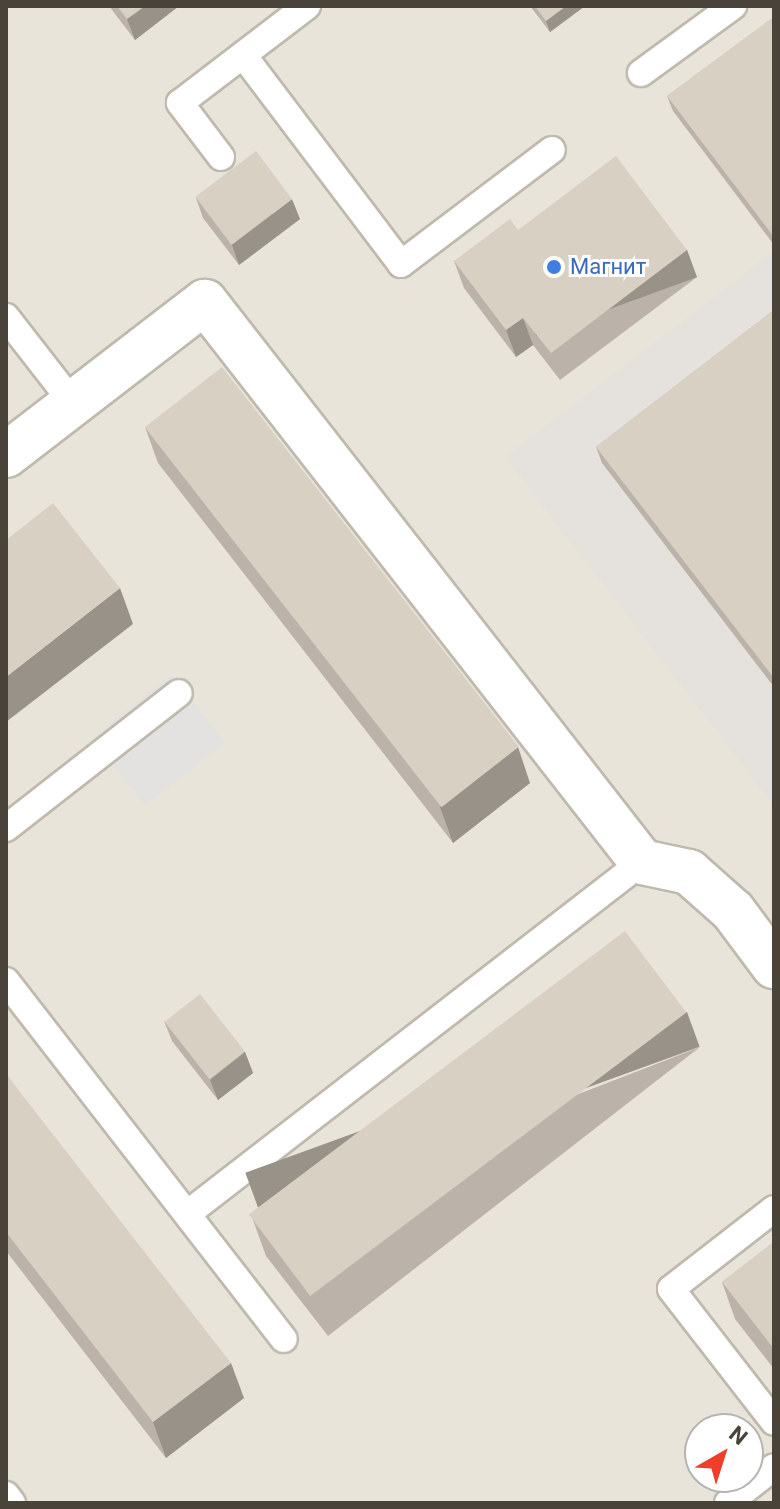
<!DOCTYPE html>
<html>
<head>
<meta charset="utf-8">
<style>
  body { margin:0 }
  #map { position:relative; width:780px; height:1509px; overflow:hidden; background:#f5f2ec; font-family:Roboto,sans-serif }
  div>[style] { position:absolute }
  .residential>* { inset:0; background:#e9e4da }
  .industrial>* { inset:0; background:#e5e1dd }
  .parking>* { inset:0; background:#e4e2e0; transform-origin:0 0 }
  .roads { filter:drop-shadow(2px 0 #c0b9ae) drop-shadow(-2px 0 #c0b9ae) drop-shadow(0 2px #c0b9ae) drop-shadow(0 -2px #c0b9ae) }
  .service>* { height:26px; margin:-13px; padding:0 13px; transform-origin:13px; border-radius:13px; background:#fff }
  .minor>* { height:44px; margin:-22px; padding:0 22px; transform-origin:22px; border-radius:22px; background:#fff }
  .wall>* { inset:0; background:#bbb3a9 }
  .shaded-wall>* { inset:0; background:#989289; transform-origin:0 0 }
  .building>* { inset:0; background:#d9d0c4; transform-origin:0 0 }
  .dots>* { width:22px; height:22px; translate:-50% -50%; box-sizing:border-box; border:4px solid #fff; border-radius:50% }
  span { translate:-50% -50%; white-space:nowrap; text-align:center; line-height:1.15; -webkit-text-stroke:6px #fff; paint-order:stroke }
  .shop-label { font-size:22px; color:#366cbe }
  .left { translate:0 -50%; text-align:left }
  .frame { position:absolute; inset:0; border:8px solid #494339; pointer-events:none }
  .north { position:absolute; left:684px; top:1413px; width:80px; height:80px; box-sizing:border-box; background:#fff; border:2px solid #b6b4b0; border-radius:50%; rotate:39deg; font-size:22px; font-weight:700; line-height:32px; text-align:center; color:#494339 }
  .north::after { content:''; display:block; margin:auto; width:28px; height:36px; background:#f03f28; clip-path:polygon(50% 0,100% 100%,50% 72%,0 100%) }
</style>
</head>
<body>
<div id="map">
  <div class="residential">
    <div style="clip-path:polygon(evenodd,6px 6px,774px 6px,774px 1503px,6px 1503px,6px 6px,700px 1429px,748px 1429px,748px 1477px,700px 1477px,700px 1429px)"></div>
  </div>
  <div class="industrial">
    <div style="clip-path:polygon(774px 251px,774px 806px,505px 457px)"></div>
  </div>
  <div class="parking">
    <div style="left:172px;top:675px;width:86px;height:101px;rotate:52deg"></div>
  </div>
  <div class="roads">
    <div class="service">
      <div style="left:243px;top:55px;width:262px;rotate:52.9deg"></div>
      <div style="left:401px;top:264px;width:189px;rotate:-37.1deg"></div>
      <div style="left:641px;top:73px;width:114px;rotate:-36.1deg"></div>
      <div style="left:221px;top:157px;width:68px;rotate:-127.2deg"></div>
      <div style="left:180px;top:103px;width:160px;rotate:-37.4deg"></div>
      <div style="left:6px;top:317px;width:109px;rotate:52.1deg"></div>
      <div style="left:6px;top:828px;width:219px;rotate:-38deg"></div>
      <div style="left:6px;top:981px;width:453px;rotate:52.2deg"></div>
      <div style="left:774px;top:1209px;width:130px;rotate:142.2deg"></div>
      <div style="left:671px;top:1289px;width:168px;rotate:52.2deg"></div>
      <div style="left:187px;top:1214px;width:575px;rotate:-37.73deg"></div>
      <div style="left:6px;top:1495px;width:10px;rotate:53deg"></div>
      <div style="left:728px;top:1503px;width:58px;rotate:-38deg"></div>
    </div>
    <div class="minor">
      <div style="left:6px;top:455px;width:251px;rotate:-37.6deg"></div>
      <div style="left:205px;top:302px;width:710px;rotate:52.03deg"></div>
      <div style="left:642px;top:862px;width:48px;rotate:12deg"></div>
      <div style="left:689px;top:872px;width:59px;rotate:41.6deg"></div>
      <div style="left:733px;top:911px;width:69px;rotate:53.3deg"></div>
    </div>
  </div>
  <div class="wall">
    <div style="clip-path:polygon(109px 6px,179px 6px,135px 40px)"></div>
    <div style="clip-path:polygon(530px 6px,585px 6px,550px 32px)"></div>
    <div style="clip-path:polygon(774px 17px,774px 245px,673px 111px,667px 96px)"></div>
    <div style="clip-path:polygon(196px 198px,300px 219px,239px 265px,203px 218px)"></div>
    <div style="clip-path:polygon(518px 230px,687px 250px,697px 277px,560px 380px,533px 345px,516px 357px,464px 288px,454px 261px)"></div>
    <div style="clip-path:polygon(774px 310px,774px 687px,602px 463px,596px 447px)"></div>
    <div style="clip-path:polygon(145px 427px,530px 783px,453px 843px,158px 463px)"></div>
    <div style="clip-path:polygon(164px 1021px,245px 1052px,253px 1073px,218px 1100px,172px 1041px)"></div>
    <div style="clip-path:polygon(700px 1047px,328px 1336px,266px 1256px,253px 1220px)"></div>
    <div style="clip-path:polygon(6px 1074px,244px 1398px,166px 1458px,6px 1251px)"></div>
    <div style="clip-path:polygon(774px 1242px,774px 1369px,735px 1319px,722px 1282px)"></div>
  </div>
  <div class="shaded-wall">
    <div style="clip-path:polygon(145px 6px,179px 6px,135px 40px,127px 19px)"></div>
    <div style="clip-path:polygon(566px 6px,585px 6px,550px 32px,546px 21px)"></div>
    <div style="clip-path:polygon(292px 199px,300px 219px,239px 265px,232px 245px)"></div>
    <div style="left:687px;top:250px;width:29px;height:171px;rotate:70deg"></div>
    <div style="clip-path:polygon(523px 318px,533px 345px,516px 357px,506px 330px)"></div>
    <div style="clip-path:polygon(120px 588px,133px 624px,6px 722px,6px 677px)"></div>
    <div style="clip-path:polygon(518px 747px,530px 783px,453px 843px,440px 807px)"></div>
    <div style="left:687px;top:1012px;width:37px;height:470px;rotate:70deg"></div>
    <div style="clip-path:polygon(245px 1052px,253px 1073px,218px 1100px,210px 1080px)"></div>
    <div style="clip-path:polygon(231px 1363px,244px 1398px,166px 1458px,153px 1422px)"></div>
  </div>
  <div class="building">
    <div style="clip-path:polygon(117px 6px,145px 6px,127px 19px)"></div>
    <div style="clip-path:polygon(535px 6px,566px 6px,546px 21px)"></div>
    <div style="clip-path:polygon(774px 17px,774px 237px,667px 96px)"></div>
    <div style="left:256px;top:151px;width:60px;height:76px;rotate:53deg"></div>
    <div style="clip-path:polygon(616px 156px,687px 250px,551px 353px,523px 318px,506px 330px,454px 261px,510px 219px,518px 230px)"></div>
    <div style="clip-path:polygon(774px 310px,774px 678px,596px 447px)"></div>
    <div style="left:222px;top:367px;width:482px;height:98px;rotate:52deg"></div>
    <div style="clip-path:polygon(53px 503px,120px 588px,6px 677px,6px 540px)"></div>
    <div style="left:625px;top:931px;width:102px;height:471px;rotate:53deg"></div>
    <div style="left:200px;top:994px;width:73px;height:45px;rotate:52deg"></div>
    <div style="clip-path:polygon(6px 1074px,231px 1363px,153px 1422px,6px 1232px)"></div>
    <div style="clip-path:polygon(774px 1242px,774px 1349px,722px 1282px)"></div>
  </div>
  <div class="dots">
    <div style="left:554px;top:267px;background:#3f7fe0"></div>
  </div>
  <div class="shop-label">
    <span class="left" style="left:570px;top:267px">Магнит</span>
  </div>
  <div class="frame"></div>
  <div class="north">N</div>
</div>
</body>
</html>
